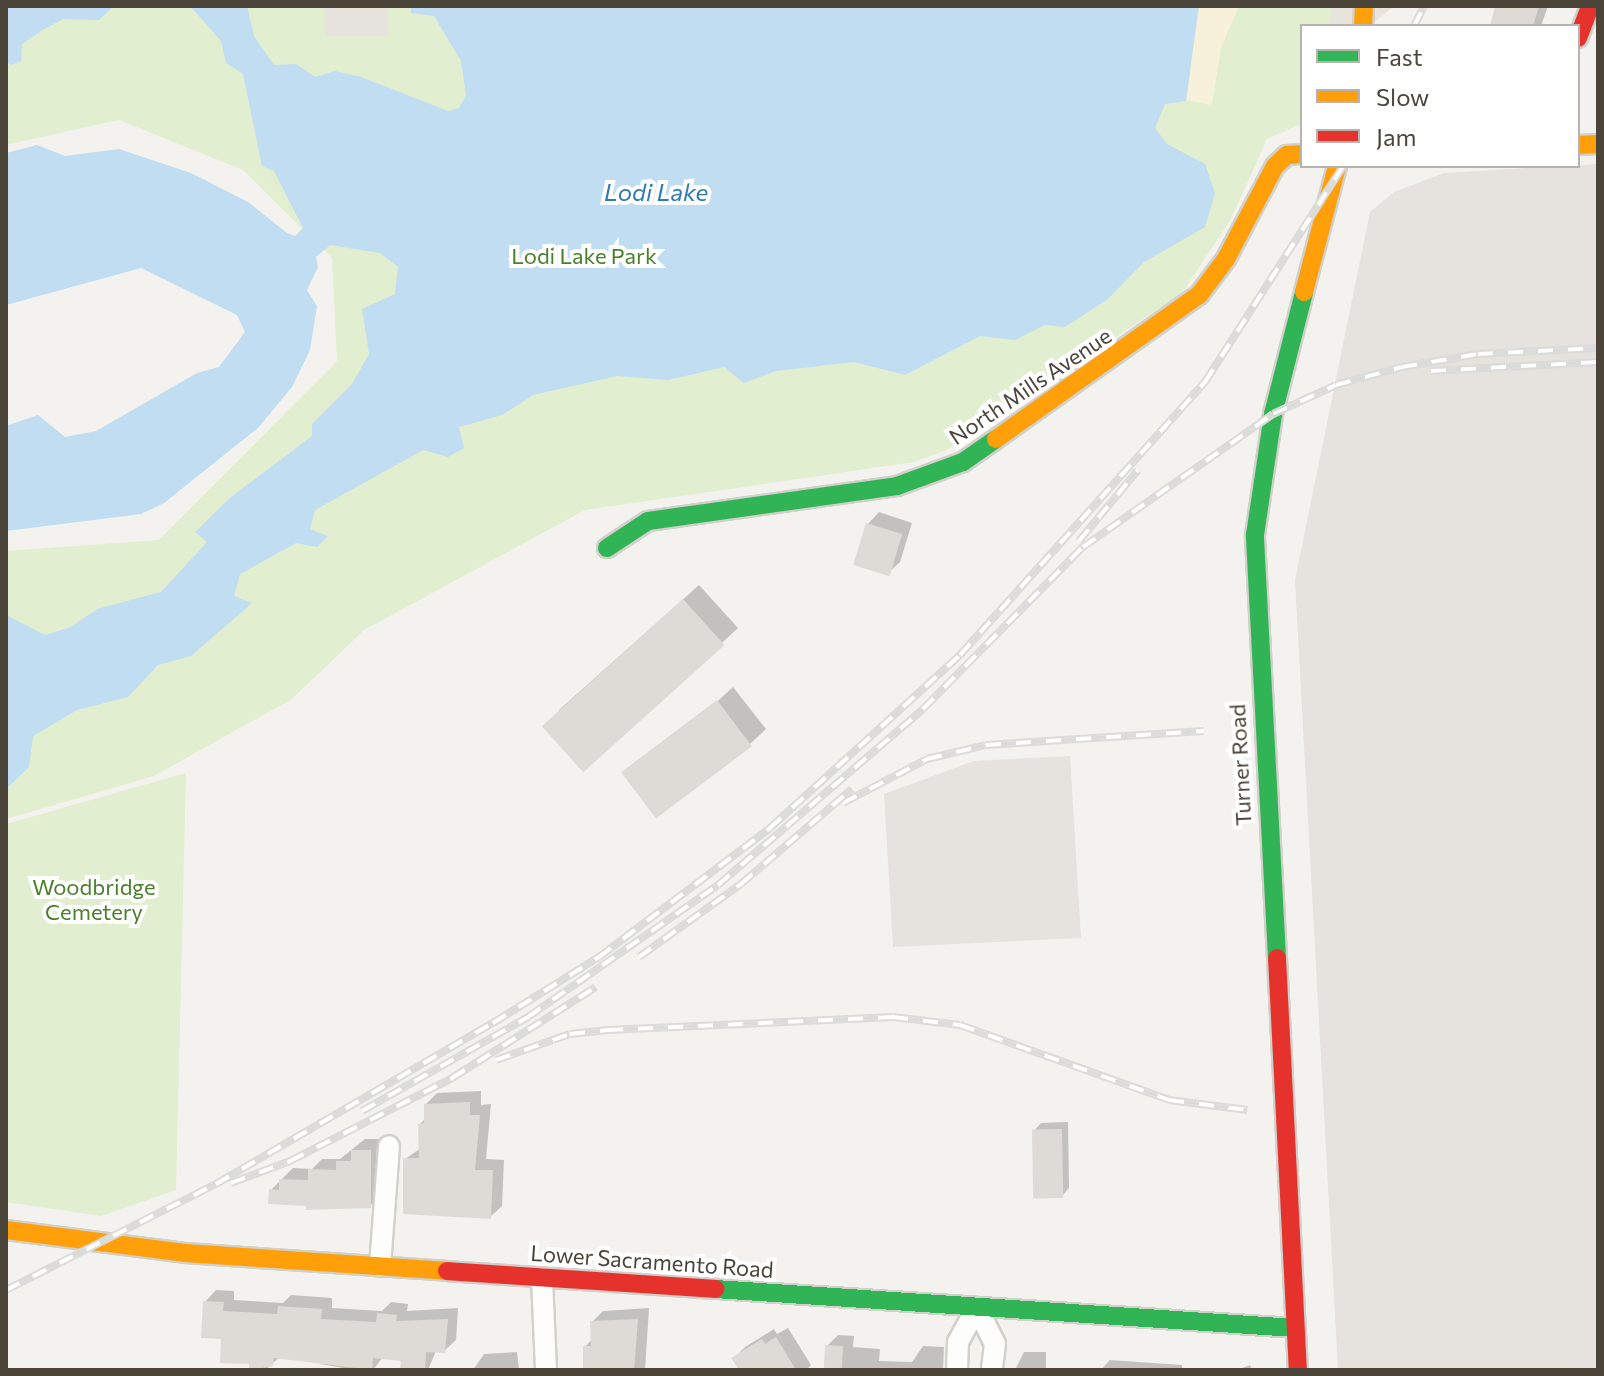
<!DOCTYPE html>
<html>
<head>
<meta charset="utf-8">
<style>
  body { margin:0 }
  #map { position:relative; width:1604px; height:1376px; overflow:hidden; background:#f4f2ee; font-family:Commissioner,sans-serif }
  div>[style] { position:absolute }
  .residential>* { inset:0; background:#e7e4dc }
  .industrial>* { inset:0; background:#e6e2de }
  .green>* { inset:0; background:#e1eecf }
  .sand>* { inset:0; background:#f7f0da }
  .parking>* { inset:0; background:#e6e3df; transform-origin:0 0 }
  .water>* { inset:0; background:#c0ddf1 }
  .shadow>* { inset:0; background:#0003 }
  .building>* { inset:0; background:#dedbd6; transform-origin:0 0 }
  .roads { filter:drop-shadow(2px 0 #d2d0cb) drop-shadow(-2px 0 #d2d0cb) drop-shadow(0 2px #d2d0cb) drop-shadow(0 -2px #d2d0cb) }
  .street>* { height:20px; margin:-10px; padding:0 10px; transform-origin:10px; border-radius:10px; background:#fdfdfc }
  .fast>* { height:18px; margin:-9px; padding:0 9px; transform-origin:9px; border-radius:9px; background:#30b455 }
  .slow>* { height:18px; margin:-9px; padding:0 9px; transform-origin:9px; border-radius:9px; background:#ff9f0a }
  .jam>* { height:18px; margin:-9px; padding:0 9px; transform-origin:9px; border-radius:9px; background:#e5322d }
  .rail>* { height:8px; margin-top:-4px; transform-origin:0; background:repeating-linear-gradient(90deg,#fff 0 15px,#dbdbda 0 30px); box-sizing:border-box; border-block:2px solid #dbdbda }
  span { translate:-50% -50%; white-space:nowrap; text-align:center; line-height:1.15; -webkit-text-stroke:8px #fff; paint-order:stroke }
  .park-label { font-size:22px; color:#4a7f2a }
  .street-label { font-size:22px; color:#4b4439 }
  .water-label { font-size:24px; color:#2e7ab2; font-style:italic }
  .frame { position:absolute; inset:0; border:8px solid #4b4439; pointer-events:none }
  .legend { position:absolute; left:1300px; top:24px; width:280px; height:144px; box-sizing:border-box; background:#fff; border:2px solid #b7b4b0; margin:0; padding:10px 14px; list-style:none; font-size:24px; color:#4b4439 }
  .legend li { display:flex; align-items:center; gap:16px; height:40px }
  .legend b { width:40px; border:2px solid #b7b4b0 }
</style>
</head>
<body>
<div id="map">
  <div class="residential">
    <div style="clip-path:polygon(1331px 6px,1394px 6px,1370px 26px,1329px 26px)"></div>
  </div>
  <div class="industrial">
    <div style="clip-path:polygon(1598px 164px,1598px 1370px,1338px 1370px,1295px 580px,1370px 212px,1394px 192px,1444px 173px)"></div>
    <div style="clip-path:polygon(1070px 756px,1081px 938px,893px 947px,884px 794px,974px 761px)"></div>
  </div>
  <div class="green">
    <div style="clip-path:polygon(6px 6px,1331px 6px,1329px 26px,1302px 26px,1302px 123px,1267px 139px,1231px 219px,1182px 293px,946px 450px,914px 462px,585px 510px,364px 630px,292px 699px,154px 776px,6px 819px,6px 551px,159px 540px,337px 361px,332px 258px,243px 170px,119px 120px,6px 145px)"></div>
    <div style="clip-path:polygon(186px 773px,176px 1190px,101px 1216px,6px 1202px,6px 824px)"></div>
  </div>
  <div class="sand">
    <div style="clip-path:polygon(1169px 6px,1239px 6px,1221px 48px,1212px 105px,1175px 98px)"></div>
  </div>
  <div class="parking">
    <div style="left:325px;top:6px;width:63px;height:30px"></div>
  </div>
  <div class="water">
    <div style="clip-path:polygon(6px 6px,114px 6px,99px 20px,63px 19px,41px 31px,22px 44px,21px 61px,11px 65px,6px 62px)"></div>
    <div style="clip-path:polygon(190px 6px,247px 6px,254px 36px,274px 65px,296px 64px,315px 77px,335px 71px,361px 77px,448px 111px,459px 108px,466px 95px,461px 61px,434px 16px,411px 13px,411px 6px,1199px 6px,1186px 101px,1165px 104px,1155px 128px,1167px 144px,1205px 164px,1215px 193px,1205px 227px,1144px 262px,1108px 299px,1065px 327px,1045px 325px,1015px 340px,980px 336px,905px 375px,854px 362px,776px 371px,744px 383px,724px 367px,668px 380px,617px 376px,533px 395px,502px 415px,459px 427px,464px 448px,448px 457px,423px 450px,315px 510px,310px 529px,328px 536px,317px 547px,296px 543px,240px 574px,234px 596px,252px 603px,191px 656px,158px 665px,128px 697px,77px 710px,33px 736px,29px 767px,6px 789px,6px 615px,45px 635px,71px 627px,97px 609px,161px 592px,207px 542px,195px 532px,231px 497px,312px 436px,312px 424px,352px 384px,369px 354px,362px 309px,395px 294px,398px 267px,380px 253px,330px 245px,316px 257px,318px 267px,307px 290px,317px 306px,310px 350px,292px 387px,258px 428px,164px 503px,141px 514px,6px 531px,6px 426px,38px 415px,65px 437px,96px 431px,197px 373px,219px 367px,245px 332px,237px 315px,141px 268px,6px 305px,6px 153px,37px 145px,65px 156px,119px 149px,191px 173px,248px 202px,287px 233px,295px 236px,303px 228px,274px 171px,262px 166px,243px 74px,226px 63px,221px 41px)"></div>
  </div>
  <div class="shadow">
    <div style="clip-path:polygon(1496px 6px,1548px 6px,1541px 26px,1491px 26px)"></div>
    <div style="clip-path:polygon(879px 512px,912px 523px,900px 562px,888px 573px,868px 524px)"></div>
    <div style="clip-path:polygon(699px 585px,738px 628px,583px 771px,559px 710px)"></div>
    <div style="clip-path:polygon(733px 687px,766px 729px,750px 744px,647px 766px)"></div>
    <div style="clip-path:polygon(481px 1091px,481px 1105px,491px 1104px,486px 1159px,504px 1160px,502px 1206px,490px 1217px,405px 1159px,421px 1148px,420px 1124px,426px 1118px,426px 1104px,437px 1093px)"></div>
    <div style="clip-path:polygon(1068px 1122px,1069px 1188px,1062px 1196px,1034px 1131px,1041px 1123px)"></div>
    <div style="clip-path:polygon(365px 1139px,382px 1139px,382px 1194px,370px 1206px,308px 1204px,271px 1190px,293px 1168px,312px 1169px,322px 1159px,340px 1159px)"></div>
    <div style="clip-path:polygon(216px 1290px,234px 1291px,234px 1300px,283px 1303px,291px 1295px,332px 1298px,332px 1308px,382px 1311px,391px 1302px,408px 1304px,407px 1311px,458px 1308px,456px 1340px,444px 1351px,436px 1351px,428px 1370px,402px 1370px,403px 1359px,383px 1357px,373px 1370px,355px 1370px,320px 1364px,321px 1358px,280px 1357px,265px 1370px,251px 1370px,251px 1362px,223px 1337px,205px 1302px)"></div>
    <div style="clip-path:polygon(649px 1308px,645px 1370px,586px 1370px,585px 1347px,592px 1339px,592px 1322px,603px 1311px)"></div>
    <div style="clip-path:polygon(788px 1328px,811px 1365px,806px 1370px,741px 1370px,734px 1358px,745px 1347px,774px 1329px,777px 1334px)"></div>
    <div style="clip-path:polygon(838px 1335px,854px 1336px,853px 1347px,880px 1349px,879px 1361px,912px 1362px,923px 1346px,944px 1347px,943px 1370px,825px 1370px,827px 1346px)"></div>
    <div style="clip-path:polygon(517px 1352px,519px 1370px,473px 1370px,484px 1354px)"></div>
    <div style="clip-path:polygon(1024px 1352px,1046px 1352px,1046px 1370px,1015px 1370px)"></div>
    <div style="clip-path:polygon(1110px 1360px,1182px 1365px,1182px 1370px,1101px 1370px)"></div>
    <div style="clip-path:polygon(1250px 1365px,1252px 1370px,1237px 1370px)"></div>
  </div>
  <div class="building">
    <div style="clip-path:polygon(1495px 6px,1539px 6px,1533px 26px,1490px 26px)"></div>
    <div style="left:866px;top:523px;width:38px;height:44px;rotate:17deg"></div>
    <div style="left:683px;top:599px;width:62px;height:190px;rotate:48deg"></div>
    <div style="left:717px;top:700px;width:58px;height:120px;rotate:53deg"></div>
    <div style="clip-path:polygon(470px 1102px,470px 1115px,480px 1115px,475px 1170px,493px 1170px,491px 1219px,403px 1214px,403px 1158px,419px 1158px,418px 1124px,424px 1123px,424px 1104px)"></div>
    <div style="left:1062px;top:1129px;width:69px;height:30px;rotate:89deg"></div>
    <div style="clip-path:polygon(351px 1150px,371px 1150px,371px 1208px,306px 1210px,306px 1206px,268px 1204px,269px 1189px,279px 1190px,279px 1179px,308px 1180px,308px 1169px,336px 1170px,336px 1161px,351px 1161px)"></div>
    <div style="clip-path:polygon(203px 1301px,224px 1302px,223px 1311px,277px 1314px,278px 1306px,322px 1309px,321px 1319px,376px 1322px,377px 1313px,397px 1315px,396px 1321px,448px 1319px,445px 1353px,426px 1352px,425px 1370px,400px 1370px,401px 1361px,373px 1358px,372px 1370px,274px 1358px,273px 1366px,249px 1370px,249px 1364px,220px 1363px,221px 1339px,201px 1338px)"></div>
    <div style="clip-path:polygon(638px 1319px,634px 1370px,583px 1370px,583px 1346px,591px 1346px,590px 1321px)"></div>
    <div style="clip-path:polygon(776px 1337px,796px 1370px,739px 1370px,731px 1358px,762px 1339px,765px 1344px)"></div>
    <div style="left:825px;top:1345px;width:18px;height:25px;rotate:3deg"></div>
  </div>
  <div class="roads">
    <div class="street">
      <div style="left:380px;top:1266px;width:120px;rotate:-85.7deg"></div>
      <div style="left:542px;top:1278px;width:92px;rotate:87.5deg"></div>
      <div style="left:977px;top:1308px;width:40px;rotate:63.4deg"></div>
      <div style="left:995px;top:1344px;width:26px;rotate:97deg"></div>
      <div style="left:957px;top:1370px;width:28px;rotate:-88deg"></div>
      <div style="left:958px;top:1342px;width:39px;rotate:-61deg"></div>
    </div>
    <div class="fast">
      <div style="left:607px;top:548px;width:49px;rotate:-33.4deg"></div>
      <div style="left:648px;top:521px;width:251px;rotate:-8deg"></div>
      <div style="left:897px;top:486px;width:70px;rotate:-20deg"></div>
      <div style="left:963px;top:462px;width:40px;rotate:-34.9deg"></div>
      <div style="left:1277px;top:958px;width:424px;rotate:-93deg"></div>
      <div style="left:1255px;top:535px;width:122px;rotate:-81.5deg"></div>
      <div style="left:1273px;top:414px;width:126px;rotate:-75.7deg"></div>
      <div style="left:715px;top:1289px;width:581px;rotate:3.85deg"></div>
    </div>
    <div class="slow">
      <div style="left:1363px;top:26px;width:20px;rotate:-87deg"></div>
      <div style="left:1578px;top:145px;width:20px;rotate:-3deg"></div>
      <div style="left:1304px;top:292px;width:130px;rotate:-75.3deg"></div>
      <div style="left:996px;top:439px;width:249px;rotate:-35.4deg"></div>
      <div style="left:1199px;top:295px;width:45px;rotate:-53.1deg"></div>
      <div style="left:1226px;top:259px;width:105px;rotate:-62.2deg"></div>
      <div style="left:1275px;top:166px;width:16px;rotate:-43deg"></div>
      <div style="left:1287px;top:155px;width:15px;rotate:-4deg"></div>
      <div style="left:6px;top:1230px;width:180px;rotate:7.3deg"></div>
      <div style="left:185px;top:1253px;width:263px;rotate:3.9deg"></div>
    </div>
    <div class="jam">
      <div style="left:1578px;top:38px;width:34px;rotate:-69deg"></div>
      <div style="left:1277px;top:958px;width:413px;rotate:87.1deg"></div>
      <div style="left:447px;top:1271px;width:269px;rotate:3.8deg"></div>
    </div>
  </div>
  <div class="rail">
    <div style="left:1414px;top:26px;width:22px;rotate:-63deg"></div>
    <div style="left:1431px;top:371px;width:167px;rotate:-3.1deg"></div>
    <div style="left:1079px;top:541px;width:92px;rotate:-50.3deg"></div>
    <div style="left:843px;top:803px;width:95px;rotate:-27.6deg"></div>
    <div style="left:927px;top:759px;width:61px;rotate:-13.3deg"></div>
    <div style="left:986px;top:745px;width:218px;rotate:-3.7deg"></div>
    <div style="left:639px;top:957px;width:125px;rotate:-35.6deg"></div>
    <div style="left:741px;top:884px;width:146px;rotate:-40.6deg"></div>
    <div style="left:496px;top:1060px;width:78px;rotate:-19.4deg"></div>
    <div style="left:570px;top:1034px;width:38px;rotate:-6deg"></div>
    <div style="left:608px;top:1030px;width:285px;rotate:-2.6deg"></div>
    <div style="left:893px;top:1017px;width:67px;rotate:6.8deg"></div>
    <div style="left:960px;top:1025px;width:222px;rotate:19.7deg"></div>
    <div style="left:1169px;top:1100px;width:79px;rotate:7.3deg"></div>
    <div style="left:362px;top:1111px;width:191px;rotate:-29.5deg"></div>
    <div style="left:528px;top:1017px;width:231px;rotate:-34.8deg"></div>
    <div style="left:718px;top:885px;width:270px;rotate:-40.6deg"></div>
    <div style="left:923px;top:709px;width:228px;rotate:-45.4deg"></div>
    <div style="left:1083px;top:547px;width:232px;rotate:-35deg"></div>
    <div style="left:1273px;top:414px;width:69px;rotate:-24.7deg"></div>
    <div style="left:1336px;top:385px;width:68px;rotate:-15.3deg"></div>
    <div style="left:1402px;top:367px;width:77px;rotate:-9.7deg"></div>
    <div style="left:1478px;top:354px;width:120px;rotate:-2.9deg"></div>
    <div style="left:231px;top:1183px;width:63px;rotate:-20.4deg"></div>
    <div style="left:290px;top:1161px;width:182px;rotate:-27.1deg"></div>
    <div style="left:452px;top:1078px;width:170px;rotate:-32.3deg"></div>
    <div style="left:6px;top:1290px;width:235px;rotate:-26.8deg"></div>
    <div style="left:216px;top:1184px;width:320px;rotate:-30.2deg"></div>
    <div style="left:493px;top:1023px;width:125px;rotate:-31.9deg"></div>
    <div style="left:599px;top:957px;width:214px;rotate:-37deg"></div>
    <div style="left:770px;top:828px;width:257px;rotate:-42.3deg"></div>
    <div style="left:960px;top:655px;width:367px;rotate:-48.1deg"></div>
    <div style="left:1205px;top:382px;width:256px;rotate:-57.4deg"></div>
  </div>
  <div class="park-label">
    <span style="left:584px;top:256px">Lodi Lake Park</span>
    <span style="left:94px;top:899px">Woodbridge<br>Cemetery</span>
  </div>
  <div class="street-label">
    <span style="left:1030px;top:386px;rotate:-34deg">North Mills Avenue</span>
    <span style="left:1240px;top:765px;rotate:-93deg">Turner Road</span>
    <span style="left:652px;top:1261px;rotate:4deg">Lower Sacramento Road</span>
  </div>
  <div class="water-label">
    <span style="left:656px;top:192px">Lodi Lake</span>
  </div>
  <div class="frame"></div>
  <ul class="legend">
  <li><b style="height:10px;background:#30b455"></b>Fast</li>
  <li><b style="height:10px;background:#ff9f0a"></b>Slow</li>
  <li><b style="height:10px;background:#e5322d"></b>Jam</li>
  </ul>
</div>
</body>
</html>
